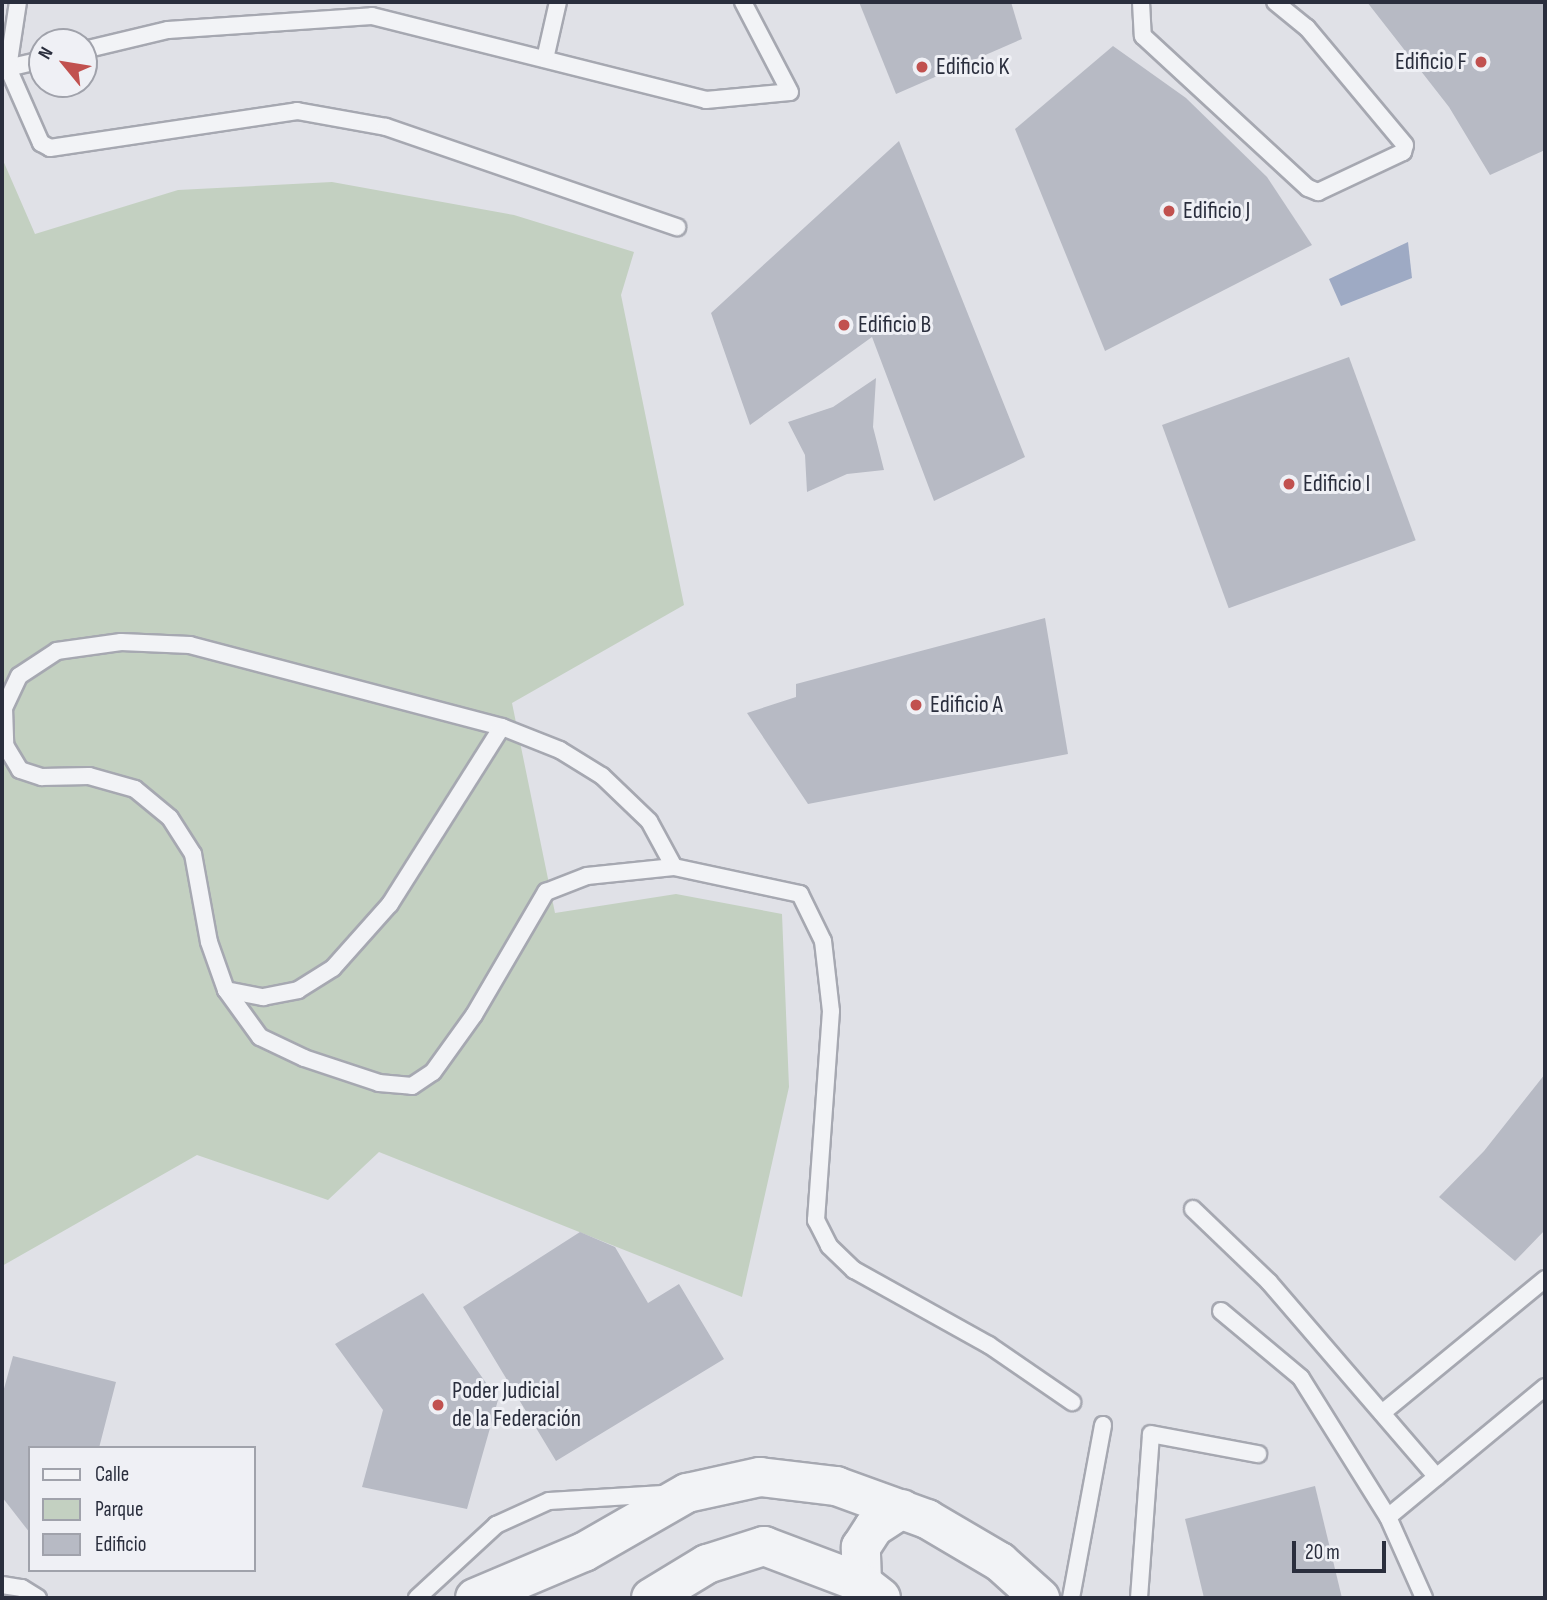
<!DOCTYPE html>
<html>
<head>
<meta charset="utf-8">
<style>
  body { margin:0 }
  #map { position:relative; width:1547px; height:1600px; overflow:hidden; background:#e0e1e7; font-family:"Sofia Sans Condensed",sans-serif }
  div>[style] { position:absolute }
  .green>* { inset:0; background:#c3d0c1 }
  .water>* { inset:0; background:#9eaac4 }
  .building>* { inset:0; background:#b7bac4; transform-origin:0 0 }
  .roads { filter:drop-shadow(2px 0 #a6a8b1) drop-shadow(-2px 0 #a6a8b1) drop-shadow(0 2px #a6a8b1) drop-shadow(0 -2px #a6a8b1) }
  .service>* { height:16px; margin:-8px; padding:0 8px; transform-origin:8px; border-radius:8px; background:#f2f3f6 }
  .tertiary>* { height:38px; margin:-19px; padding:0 19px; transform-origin:19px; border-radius:19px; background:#f2f3f6 }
  .dots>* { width:19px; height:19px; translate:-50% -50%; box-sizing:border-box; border:4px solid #eff0f5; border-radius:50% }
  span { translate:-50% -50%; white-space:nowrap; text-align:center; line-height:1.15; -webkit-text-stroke:6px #eff0f5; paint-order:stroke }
  .poi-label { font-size:24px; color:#2a2e3d }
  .right { translate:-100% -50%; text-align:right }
  .left { translate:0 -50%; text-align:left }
  .frame { position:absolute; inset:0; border:4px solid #2a2e3d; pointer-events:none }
  .legend { position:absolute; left:28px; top:1446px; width:228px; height:126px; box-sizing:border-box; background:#eff0f5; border:2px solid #a0a2ab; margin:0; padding:9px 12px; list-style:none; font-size:21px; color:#2a2e3d }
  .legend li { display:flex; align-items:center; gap:14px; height:35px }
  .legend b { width:35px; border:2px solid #a0a2ab }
  .north { position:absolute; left:28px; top:28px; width:70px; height:70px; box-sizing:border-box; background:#eff0f5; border:2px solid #a0a2ab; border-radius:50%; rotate:300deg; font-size:19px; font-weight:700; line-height:28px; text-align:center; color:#2a2e3d }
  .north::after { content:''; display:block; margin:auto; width:24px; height:32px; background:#c1514f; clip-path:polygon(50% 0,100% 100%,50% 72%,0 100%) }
  .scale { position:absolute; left:1292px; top:1541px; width:94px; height:32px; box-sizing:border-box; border:4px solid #2a2e3d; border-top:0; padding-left:9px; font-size:21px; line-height:24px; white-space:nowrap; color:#2a2e3d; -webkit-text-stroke:5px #eff0f5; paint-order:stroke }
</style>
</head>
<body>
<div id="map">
  <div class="green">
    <div style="clip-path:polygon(2px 158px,35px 234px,178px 190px,332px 182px,514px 215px,634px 252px,621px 295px,684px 605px,512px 703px,555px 913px,676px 894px,782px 914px,789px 1087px,742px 1297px,379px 1152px,328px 1200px,197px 1155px,2px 1266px)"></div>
  </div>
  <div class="water">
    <div style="clip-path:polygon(1408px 242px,1412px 278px,1341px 306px,1329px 279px)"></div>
  </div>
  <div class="building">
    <div style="clip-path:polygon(859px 2px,1011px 2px,1022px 39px,896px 94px)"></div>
    <div style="clip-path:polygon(1367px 2px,1545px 2px,1545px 150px,1490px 175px,1449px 107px)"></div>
    <div style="clip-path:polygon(1113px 46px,1186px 98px,1267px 177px,1312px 245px,1105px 351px,1015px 129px)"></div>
    <div style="clip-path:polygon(899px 141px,1025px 457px,934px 501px,872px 337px,750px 425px,711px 313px)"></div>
    <div style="left:1349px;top:357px;width:195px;height:199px;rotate:70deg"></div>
    <div style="clip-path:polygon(876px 378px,873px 427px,884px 470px,847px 474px,807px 492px,805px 455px,788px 422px,833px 407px)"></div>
    <div style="clip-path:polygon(1045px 618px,1068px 754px,808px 804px,747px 713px,796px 697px,796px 684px)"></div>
    <div style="clip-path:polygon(1545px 1074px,1545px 1230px,1515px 1261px,1439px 1197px,1484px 1151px)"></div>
    <div style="clip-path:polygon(580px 1232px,615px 1247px,648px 1303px,679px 1284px,724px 1359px,556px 1461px,463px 1307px)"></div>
    <div style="clip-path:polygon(423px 1293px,498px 1400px,467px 1509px,362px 1487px,383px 1410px,335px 1344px)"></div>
    <div style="clip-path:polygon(13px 1356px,116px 1382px,99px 1448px,30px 1448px,30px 1533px,2px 1497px,2px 1396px)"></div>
    <div style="clip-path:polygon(1315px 1486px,1342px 1598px,1204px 1598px,1185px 1519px)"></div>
  </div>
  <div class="roads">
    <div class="service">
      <div style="left:1141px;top:2px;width:34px;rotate:87deg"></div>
      <div style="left:1143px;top:36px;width:224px;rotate:42.7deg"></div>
      <div style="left:1308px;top:188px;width:11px;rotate:22deg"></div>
      <div style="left:1318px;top:192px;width:94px;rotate:-25.2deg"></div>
      <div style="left:1403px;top:152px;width:7px;rotate:-74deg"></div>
      <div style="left:1405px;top:145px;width:153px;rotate:-129.9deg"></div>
      <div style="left:1307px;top:28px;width:41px;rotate:-140.9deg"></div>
      <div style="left:84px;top:50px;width:86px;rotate:-13.4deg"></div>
      <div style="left:168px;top:30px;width:204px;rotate:-3.9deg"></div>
      <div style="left:372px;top:16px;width:344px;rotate:14.1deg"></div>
      <div style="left:706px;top:100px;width:84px;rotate:-5.4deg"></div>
      <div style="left:790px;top:92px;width:102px;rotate:-117.6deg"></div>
      <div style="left:545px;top:59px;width:58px;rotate:-77.2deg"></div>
      <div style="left:42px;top:60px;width:35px;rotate:167deg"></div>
      <div style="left:8px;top:68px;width:82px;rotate:66.3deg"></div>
      <div style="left:41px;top:143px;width:10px;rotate:29deg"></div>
      <div style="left:50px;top:148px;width:250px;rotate:-8.5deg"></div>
      <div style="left:297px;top:111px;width:90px;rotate:10.2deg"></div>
      <div style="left:386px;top:127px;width:308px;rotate:19deg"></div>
      <div style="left:8px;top:68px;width:67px;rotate:-81.4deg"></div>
      <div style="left:674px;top:867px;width:52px;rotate:-118.5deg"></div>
      <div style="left:649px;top:821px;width:65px;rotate:-136.2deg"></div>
      <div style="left:602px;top:776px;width:49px;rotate:-148.2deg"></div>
      <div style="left:560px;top:750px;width:62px;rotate:-158.4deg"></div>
      <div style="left:502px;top:727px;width:323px;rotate:-165.3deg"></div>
      <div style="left:190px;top:645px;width:69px;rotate:-177.5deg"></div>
      <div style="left:121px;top:642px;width:65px;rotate:172deg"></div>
      <div style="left:57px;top:651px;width:45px;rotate:146.7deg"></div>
      <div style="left:19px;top:676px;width:35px;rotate:115deg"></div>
      <div style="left:4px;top:708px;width:37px;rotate:88deg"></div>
      <div style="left:5px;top:745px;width:29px;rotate:59deg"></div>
      <div style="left:20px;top:770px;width:23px;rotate:18deg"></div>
      <div style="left:42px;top:777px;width:47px;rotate:-1.2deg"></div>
      <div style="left:89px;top:776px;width:48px;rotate:15.8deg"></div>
      <div style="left:135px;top:789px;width:45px;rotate:39.6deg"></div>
      <div style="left:170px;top:818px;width:43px;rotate:57.4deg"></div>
      <div style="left:193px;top:854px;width:89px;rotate:79.7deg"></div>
      <div style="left:209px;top:942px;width:51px;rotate:70.5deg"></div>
      <div style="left:226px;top:990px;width:58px;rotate:54.1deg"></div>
      <div style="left:260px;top:1037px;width:49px;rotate:25.5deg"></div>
      <div style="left:304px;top:1058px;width:79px;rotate:18.4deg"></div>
      <div style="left:379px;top:1083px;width:33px;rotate:5deg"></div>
      <div style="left:412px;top:1086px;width:25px;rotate:-34deg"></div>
      <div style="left:433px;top:1072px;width:70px;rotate:-54.3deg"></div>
      <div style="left:474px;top:1015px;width:143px;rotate:-59.7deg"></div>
      <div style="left:546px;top:892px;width:44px;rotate:-21.3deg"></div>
      <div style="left:587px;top:876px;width:87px;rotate:-5.9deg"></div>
      <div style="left:674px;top:867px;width:129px;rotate:12.1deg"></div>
      <div style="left:800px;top:894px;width:52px;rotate:63.9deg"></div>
      <div style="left:823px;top:941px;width:70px;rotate:83.5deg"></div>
      <div style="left:831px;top:1011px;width:210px;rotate:94.1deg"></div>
      <div style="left:816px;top:1220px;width:29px;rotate:63deg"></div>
      <div style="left:829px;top:1246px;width:35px;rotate:44deg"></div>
      <div style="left:854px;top:1270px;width:154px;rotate:29.1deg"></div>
      <div style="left:989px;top:1345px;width:101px;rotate:34.5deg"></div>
      <div style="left:226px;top:990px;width:38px;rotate:11deg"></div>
      <div style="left:263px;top:997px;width:36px;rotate:-11deg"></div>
      <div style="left:298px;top:990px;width:41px;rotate:-32.2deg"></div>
      <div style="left:333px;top:968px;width:86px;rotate:-48.3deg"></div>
      <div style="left:390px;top:904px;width:209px;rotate:-57.7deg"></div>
      <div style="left:1193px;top:1209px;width:105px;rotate:43.8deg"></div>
      <div style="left:1269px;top:1282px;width:257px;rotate:49.3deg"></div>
      <div style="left:1221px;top:1311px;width:104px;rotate:39.9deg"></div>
      <div style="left:1301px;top:1378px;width:164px;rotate:58deg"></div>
      <div style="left:1388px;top:1517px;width:89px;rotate:66deg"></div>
      <div style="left:1382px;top:1413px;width:211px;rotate:-39.4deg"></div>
      <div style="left:1388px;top:1517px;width:204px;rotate:-39.6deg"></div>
      <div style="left:2px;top:1585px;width:20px;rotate:9deg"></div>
      <div style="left:22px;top:1588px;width:19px;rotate:32deg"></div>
      <div style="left:417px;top:1598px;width:108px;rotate:-42.7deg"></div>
      <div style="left:496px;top:1525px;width:58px;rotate:-24.4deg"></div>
      <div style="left:549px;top:1501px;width:114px;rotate:-3.5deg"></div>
      <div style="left:1071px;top:1598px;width:176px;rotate:-79.5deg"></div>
      <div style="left:1139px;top:1598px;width:164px;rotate:-85.8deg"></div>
      <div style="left:1151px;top:1434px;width:109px;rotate:10.6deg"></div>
    </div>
    <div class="tertiary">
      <div style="left:862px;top:1583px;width:36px;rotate:-92deg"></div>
      <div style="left:861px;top:1547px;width:24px;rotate:-57deg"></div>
      <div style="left:874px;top:1527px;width:33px;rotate:-33deg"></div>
      <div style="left:475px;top:1598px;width:118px;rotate:-22.9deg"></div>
      <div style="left:584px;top:1552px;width:119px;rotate:-29.8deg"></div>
      <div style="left:687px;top:1493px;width:75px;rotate:-12.4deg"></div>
      <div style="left:760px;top:1477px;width:77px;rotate:6.8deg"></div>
      <div style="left:836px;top:1486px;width:97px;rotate:19.9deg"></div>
      <div style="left:927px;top:1519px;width:85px;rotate:30.5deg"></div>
      <div style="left:1000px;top:1562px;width:54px;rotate:42deg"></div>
      <div style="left:651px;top:1598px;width:66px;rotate:-31.3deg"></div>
      <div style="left:707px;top:1564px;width:60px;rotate:-17.5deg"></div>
      <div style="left:764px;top:1546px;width:105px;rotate:20.7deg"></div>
      <div style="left:862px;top:1583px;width:24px;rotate:38deg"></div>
    </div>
  </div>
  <div class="dots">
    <div style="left:1481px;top:62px;background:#c1514f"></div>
    <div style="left:922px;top:67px;background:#c1514f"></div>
    <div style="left:1169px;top:211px;background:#c1514f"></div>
    <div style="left:844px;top:325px;background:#c1514f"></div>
    <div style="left:1289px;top:484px;background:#c1514f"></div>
    <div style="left:916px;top:705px;background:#c1514f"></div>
    <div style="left:438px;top:1405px;background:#c1514f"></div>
  </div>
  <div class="poi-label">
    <span class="right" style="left:1467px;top:62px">Edificio F</span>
    <span class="left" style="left:936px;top:67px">Edificio K</span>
    <span class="left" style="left:1183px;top:211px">Edificio J</span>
    <span class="left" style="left:858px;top:325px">Edificio B</span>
    <span class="left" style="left:1303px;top:484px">Edificio I</span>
    <span class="left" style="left:930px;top:705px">Edificio A</span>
    <span class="left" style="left:452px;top:1405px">Poder Judicial<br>de la Federación</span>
  </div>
  <div class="frame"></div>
  <ul class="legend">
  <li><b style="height:9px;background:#f2f3f6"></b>Calle</li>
  <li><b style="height:19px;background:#c3d0c1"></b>Parque</li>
  <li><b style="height:19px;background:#b7bac4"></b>Edificio</li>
  </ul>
  <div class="north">N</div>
  <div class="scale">20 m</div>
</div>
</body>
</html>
